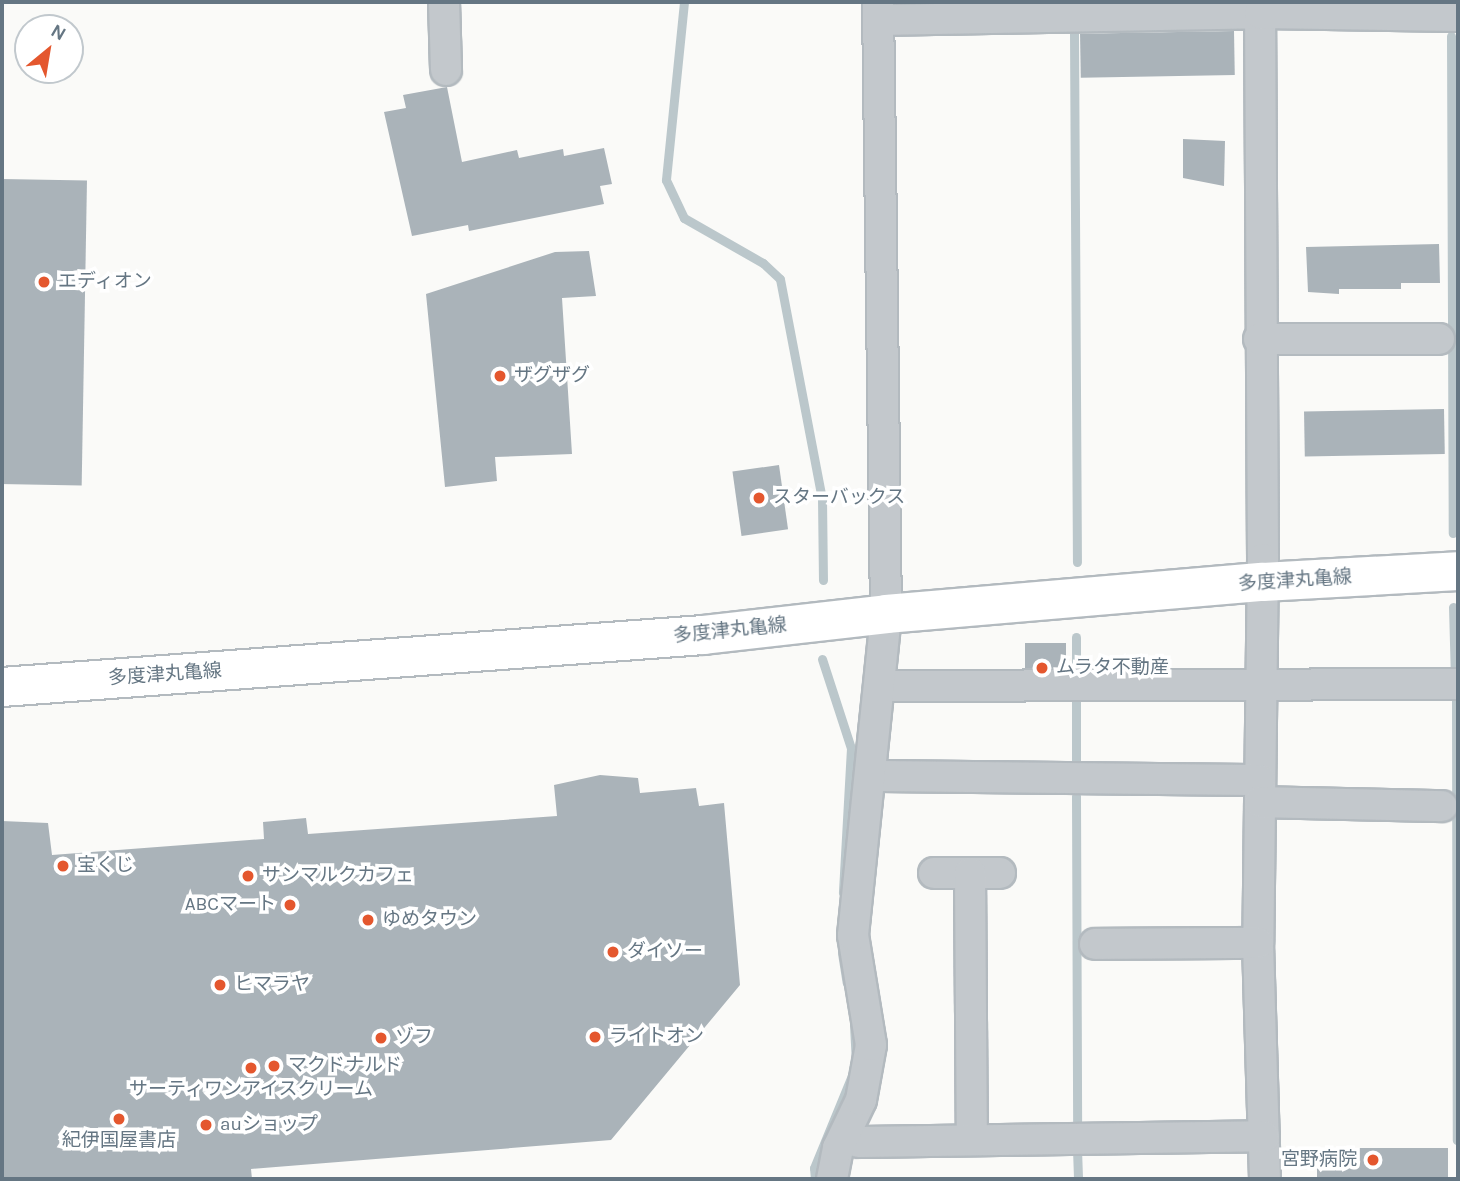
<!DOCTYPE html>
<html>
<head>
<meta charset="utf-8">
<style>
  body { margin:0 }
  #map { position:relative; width:1460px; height:1181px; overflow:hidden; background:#fafaf8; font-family:Karla,"Noto Sans JP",sans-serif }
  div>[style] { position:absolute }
  .stream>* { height:9px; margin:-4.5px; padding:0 4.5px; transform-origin:4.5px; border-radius:4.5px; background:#bbc7cb }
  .building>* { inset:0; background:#aab3b9; transform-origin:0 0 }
  .roads { filter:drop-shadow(2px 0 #b3babf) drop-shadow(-2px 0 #b3babf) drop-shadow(0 2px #b3babf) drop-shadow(0 -2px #b3babf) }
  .street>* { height:30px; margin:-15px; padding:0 15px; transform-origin:15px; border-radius:15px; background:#c3c8cc }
  .secondary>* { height:38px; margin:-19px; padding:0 19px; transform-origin:19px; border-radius:19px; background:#fff }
  .dots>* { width:19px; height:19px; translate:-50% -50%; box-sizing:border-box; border:4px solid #fff; border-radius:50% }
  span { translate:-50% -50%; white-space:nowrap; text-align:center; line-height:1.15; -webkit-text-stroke:7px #fff; paint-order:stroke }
  .poi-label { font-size:19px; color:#657683 }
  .left { translate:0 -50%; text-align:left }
  .right { translate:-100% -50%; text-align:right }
  .street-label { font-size:19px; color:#657683 }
  .frame { position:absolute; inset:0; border:4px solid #657683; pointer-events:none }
  .north { position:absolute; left:14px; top:14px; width:70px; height:70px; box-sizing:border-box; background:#fff; border:2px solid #c1c8cd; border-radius:50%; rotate:30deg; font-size:19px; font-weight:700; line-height:28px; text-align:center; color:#657683 }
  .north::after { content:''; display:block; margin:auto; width:24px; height:32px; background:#e4572e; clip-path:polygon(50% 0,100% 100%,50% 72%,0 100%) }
</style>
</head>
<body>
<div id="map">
  <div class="stream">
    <div style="left:684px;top:2px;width:179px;rotate:95.8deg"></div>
    <div style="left:666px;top:180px;width:42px;rotate:64.7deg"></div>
    <div style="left:684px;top:218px;width:91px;rotate:29.7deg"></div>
    <div style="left:763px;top:263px;width:23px;rotate:43deg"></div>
    <div style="left:780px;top:279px;width:224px;rotate:79.2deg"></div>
    <div style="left:822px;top:499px;width:81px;rotate:89.3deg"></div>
    <div style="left:1074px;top:33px;width:529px;rotate:89.68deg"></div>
    <div style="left:1451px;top:36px;width:497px;rotate:89.8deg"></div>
    <div style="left:1453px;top:607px;width:72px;rotate:88.4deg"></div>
    <div style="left:822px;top:659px;width:94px;rotate:72deg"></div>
    <div style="left:851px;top:748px;width:145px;rotate:93.2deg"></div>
    <div style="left:1076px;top:680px;width:43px;rotate:-90deg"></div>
    <div style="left:1456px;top:696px;width:444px;rotate:89.9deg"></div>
    <div style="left:1076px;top:766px;width:68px;rotate:-90deg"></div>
    <div style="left:1076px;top:796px;width:331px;rotate:89.8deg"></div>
    <div style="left:842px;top:953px;width:30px;rotate:81deg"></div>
    <div style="left:854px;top:1025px;width:35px;rotate:87deg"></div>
    <div style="left:1077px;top:1149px;width:30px;rotate:88deg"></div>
    <div style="left:815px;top:1179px;width:11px;rotate:-95deg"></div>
    <div style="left:814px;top:1168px;width:103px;rotate:-67.7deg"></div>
  </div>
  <div class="building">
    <div style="left:1234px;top:31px;width:44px;height:154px;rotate:89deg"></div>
    <div style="clip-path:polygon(447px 87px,462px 162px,517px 150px,519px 158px,563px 149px,564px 156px,604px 148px,612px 184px,600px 186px,604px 204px,469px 231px,468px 225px,412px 236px,384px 112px,406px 108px,403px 95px)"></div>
    <div style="clip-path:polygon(1183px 139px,1225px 141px,1224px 186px,1183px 178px)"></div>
    <div style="left:2px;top:179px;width:85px;height:305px;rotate:1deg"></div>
    <div style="clip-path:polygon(1439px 244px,1440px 283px,1401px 283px,1401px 289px,1339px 289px,1339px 294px,1308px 292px,1306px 247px)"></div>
    <div style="clip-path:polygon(589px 251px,596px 296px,562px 298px,572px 454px,495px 457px,497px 481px,445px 487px,426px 294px,555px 252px)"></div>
    <div style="left:1444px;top:409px;width:45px;height:140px;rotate:89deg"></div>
    <div style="left:779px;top:465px;width:65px;height:47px;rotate:82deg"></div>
    <div style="left:1066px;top:643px;width:25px;height:41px;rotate:90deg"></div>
    <div style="clip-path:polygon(600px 775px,638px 778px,640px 793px,696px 788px,699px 806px,724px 803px,740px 985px,611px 1140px,251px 1169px,252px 1179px,2px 1179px,2px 821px,48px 823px,52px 855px,264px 839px,263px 822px,306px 818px,308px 834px,557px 816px,554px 785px)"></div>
    <div style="left:1448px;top:1148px;width:31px;height:131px;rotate:90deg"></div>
  </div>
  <div class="roads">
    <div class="street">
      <div style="left:444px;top:2px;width:68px;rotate:88.3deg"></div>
      <div style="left:1260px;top:2px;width:557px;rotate:89.69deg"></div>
      <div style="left:1263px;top:559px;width:384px;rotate:90.7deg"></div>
      <div style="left:1258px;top:943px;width:236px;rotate:88.3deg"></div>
      <div style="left:878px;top:20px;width:382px;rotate:-1deg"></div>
      <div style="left:1260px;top:13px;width:198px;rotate:0.9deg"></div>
      <div style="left:1259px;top:339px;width:180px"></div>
      <div style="left:882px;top:686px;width:576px;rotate:-0.2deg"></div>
      <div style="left:872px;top:776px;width:388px;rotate:0.6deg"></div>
      <div style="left:1260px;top:802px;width:182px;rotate:1.3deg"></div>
      <div style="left:934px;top:873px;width:66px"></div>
      <div style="left:970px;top:873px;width:267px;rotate:89.6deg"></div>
      <div style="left:1095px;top:944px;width:163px;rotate:-0.4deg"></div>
      <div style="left:858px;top:1142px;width:406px;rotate:-0.8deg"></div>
      <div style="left:832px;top:1179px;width:32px;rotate:-79deg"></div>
      <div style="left:838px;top:1148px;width:53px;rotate:-64.4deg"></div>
      <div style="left:861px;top:1100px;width:56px;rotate:-79.7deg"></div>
      <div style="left:871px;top:1045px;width:111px;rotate:-99.3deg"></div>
      <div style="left:853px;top:935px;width:323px;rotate:-84.1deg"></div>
      <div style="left:886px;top:614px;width:612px;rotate:-90.75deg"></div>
    </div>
    <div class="secondary">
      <div style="left:2px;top:687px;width:703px;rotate:-4.24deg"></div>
      <div style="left:703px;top:635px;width:184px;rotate:-6.5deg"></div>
      <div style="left:886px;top:614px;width:378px;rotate:-4.9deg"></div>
      <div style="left:1263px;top:582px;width:195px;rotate:-3.2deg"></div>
    </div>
  </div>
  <div class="dots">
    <div style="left:44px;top:282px;background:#e4572e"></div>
    <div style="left:500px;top:376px;background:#e4572e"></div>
    <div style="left:759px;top:498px;background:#e4572e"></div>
    <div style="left:1042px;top:668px;background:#e4572e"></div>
    <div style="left:63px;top:866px;background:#e4572e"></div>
    <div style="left:248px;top:876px;background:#e4572e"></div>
    <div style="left:290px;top:905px;background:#e4572e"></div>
    <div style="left:368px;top:920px;background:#e4572e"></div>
    <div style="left:613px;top:952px;background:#e4572e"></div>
    <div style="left:220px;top:985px;background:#e4572e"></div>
    <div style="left:595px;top:1037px;background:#e4572e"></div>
    <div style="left:381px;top:1038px;background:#e4572e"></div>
    <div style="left:274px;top:1066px;background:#e4572e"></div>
    <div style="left:251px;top:1068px;background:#e4572e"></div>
    <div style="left:119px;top:1119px;background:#e4572e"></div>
    <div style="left:206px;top:1125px;background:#e4572e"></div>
    <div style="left:1373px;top:1160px;background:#e4572e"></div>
  </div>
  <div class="poi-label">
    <span class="left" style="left:58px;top:282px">エディオン</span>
    <span class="left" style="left:514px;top:376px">ザグザグ</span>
    <span class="left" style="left:773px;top:498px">スターバックス</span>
    <span class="left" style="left:1056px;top:668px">ムラタ不動産</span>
    <span class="left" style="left:77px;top:866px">宝くじ</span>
    <span class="left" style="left:262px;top:876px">サンマルクカフェ</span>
    <span class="right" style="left:276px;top:905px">ABCマート</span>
    <span class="left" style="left:382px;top:920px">ゆめタウン</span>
    <span class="left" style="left:627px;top:952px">ダイソー</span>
    <span class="left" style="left:234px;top:985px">ヒマラヤ</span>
    <span class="left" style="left:609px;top:1037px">ライトオン</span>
    <span class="left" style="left:395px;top:1038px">ゾフ</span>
    <span class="left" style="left:288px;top:1066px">マクドナルド</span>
    <span style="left:251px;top:1090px">サーティワンアイスクリーム</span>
    <span class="left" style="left:220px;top:1125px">auショップ</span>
    <span style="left:119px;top:1141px">紀伊国屋書店</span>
    <span class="right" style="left:1357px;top:1160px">宮野病院</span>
  </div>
  <div class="street-label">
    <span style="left:1295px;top:581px;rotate:-4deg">多度津丸亀線</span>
    <span style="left:730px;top:631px;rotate:-6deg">多度津丸亀線</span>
    <span style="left:165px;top:675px;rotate:-4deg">多度津丸亀線</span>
  </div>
  <div class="frame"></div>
  <div class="north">N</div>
</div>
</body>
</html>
